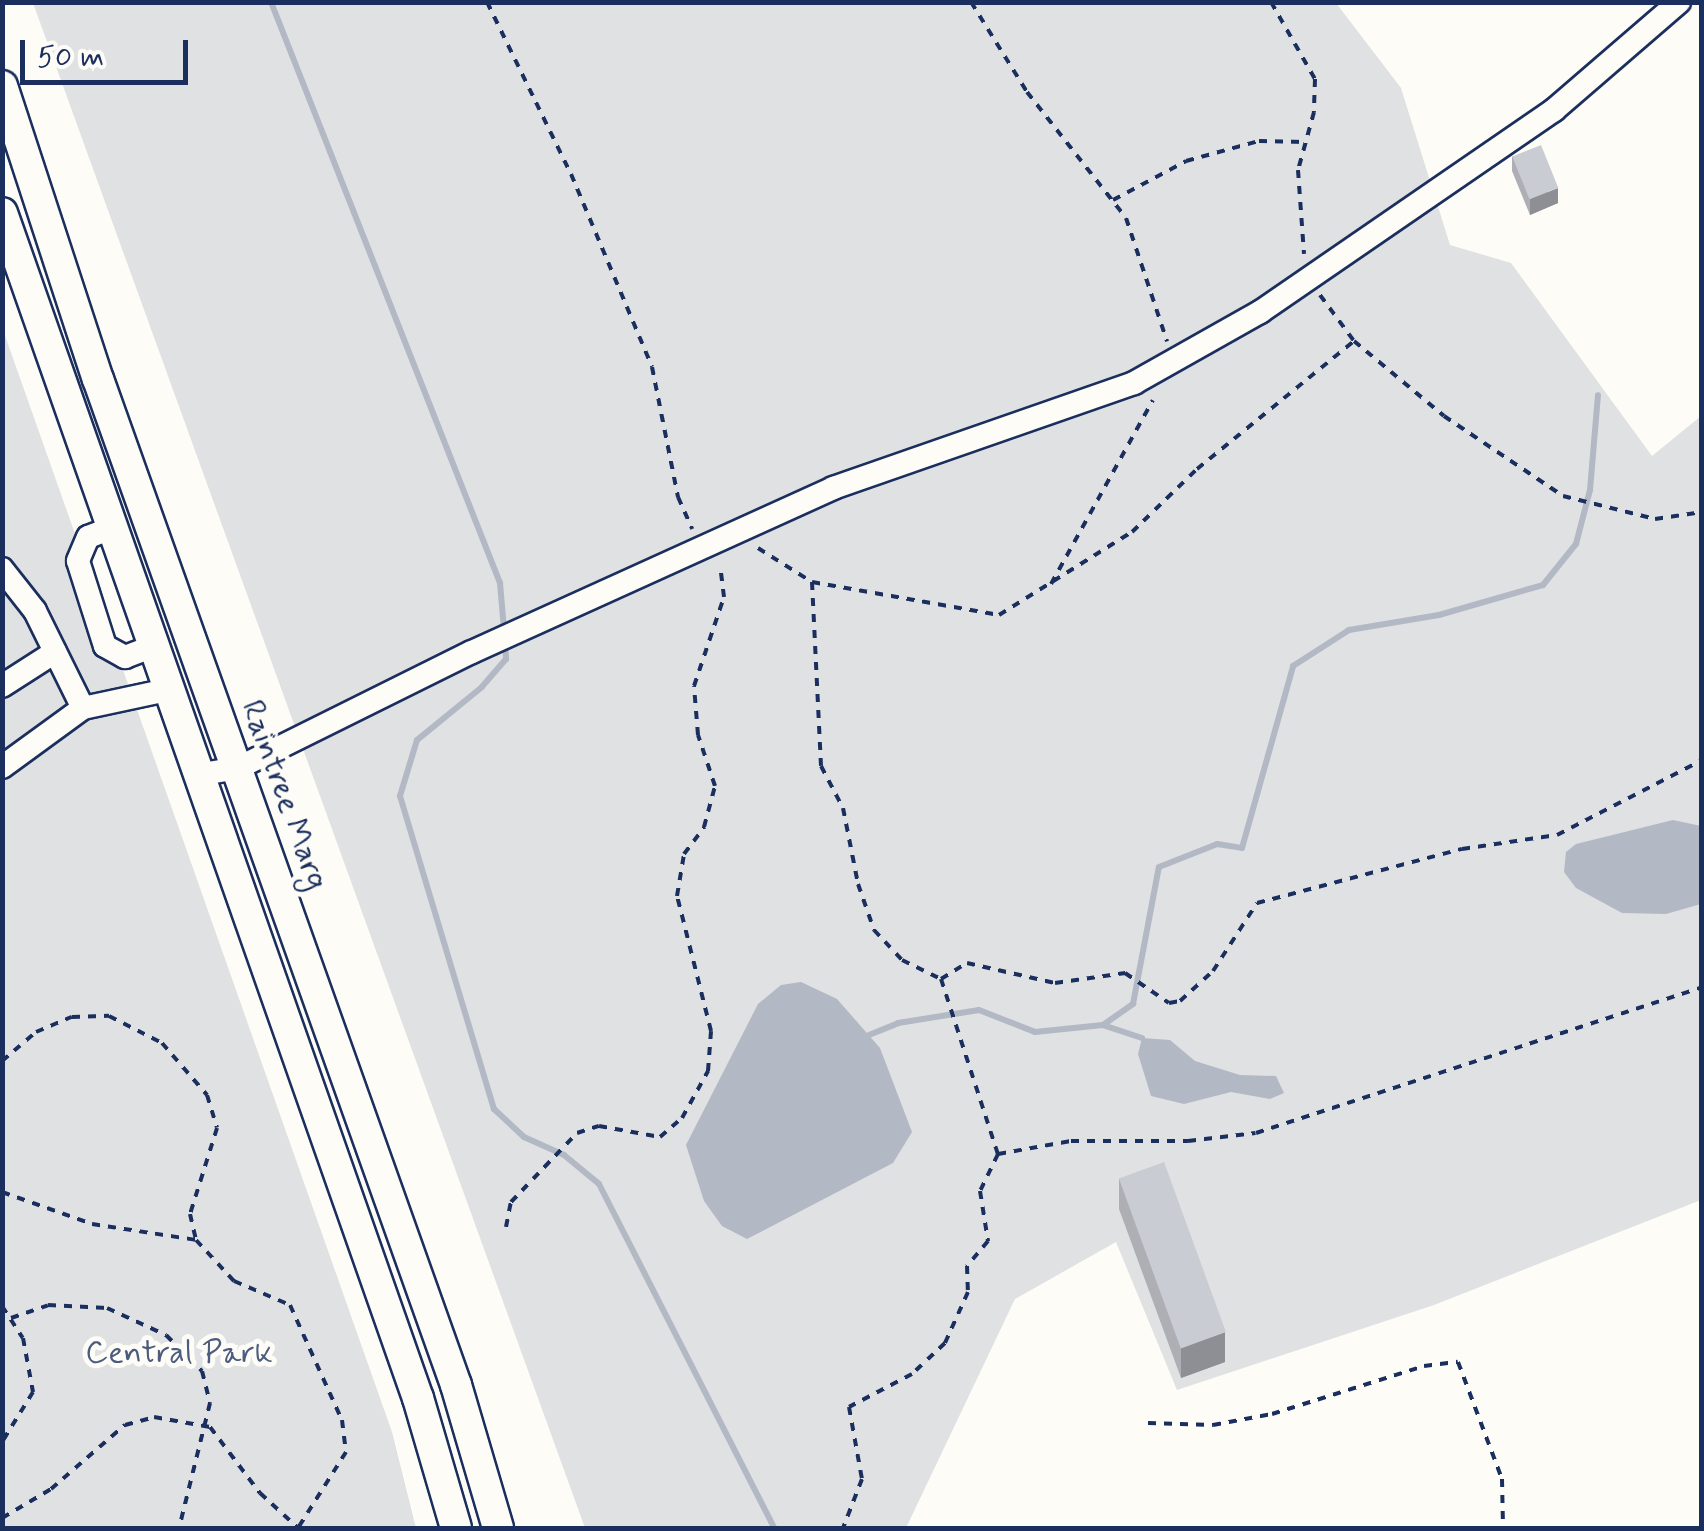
<!DOCTYPE html>
<html>
<head>
<meta charset="utf-8">
<style>
  body { margin:0 }
  #map { position:relative; width:1704px; height:1531px; overflow:hidden; background:#fdfcf7; font-family:Mynerve,sans-serif }
  div>[style] { position:absolute }
  .green>* { inset:0; background:#e0e1e3 }
  .water>* { inset:0; background:#b3b8c5 }
  .stream>* { height:6px; margin:-3px; padding:0 3px; transform-origin:3px; border-radius:3px; background:#b3b8c5 }
  .path>* { height:4px; margin-top:-2px; transform-origin:0; background:repeating-linear-gradient(90deg,#1b2f5e 0 8px,transparent 0 16px) }
  .roads { filter:drop-shadow(2px 0 #1b2f5e) drop-shadow(-2px 0 #1b2f5e) drop-shadow(0 2px #1b2f5e) drop-shadow(0 -2px #1b2f5e) }
  .minor>* { height:22px; margin:-11px; padding:0 11px; transform-origin:11px; border-radius:11px; background:#fdfcf7 }
  .major>* { height:30px; margin:-15px; padding:0 15px; transform-origin:15px; border-radius:15px; background:#fdfcf7 }
  .wall>* { inset:0; background:#adafb5 }
  .shaded-wall>* { inset:0; background:#8d8f94 }
  .building>* { inset:0; background:#c9ccd3; transform-origin:0 0 }
  span { translate:-50% -50%; white-space:nowrap; text-align:center; line-height:1.15; -webkit-text-stroke:10px #fdfcf7; paint-order:stroke }
  .street-label { font-size:32px; color:#1b2f5e }
  .park-label { font-size:32px; color:#4c5c7f }
  .frame { position:absolute; inset:0; border:5px solid #1b2f5e; pointer-events:none }
  .scale { position:absolute; left:20px; top:40px; width:168px; height:45px; box-sizing:border-box; border:5px solid #1b2f5e; border-top:0; padding-left:12px; font-size:30px; line-height:35px; white-space:nowrap; color:#1b2f5e; -webkit-text-stroke:8px #fdfcf7; paint-order:stroke }
</style>
</head>
<body>
<div id="map">
  <div class="green">
    <div style="clip-path:polygon(33px 3px,1336px 3px,1401px 88px,1450px 245px,1511px 263px,1652px 456px,1701px 416px,1701px 1200px,1434px 1305px,1177px 1390px,1116px 1242px,1015px 1299px,906px 1528px,585px 1528px)"></div>
    <div style="clip-path:polygon(2px 327px,392px 1432px,416px 1528px,3px 1528px)"></div>
  </div>
  <div class="water">
    <div style="clip-path:polygon(1673px 820px,1701px 826px,1701px 904px,1666px 914px,1622px 913px,1576px 888px,1564px 872px,1566px 852px,1576px 844px)"></div>
    <div style="clip-path:polygon(801px 982px,837px 999px,880px 1048px,912px 1132px,893px 1163px,747px 1239px,722px 1226px,704px 1201px,686px 1145px,758px 1004px,781px 985px)"></div>
    <div style="clip-path:polygon(1142px 1038px,1170px 1040px,1195px 1061px,1240px 1075px,1276px 1076px,1284px 1093px,1270px 1099px,1231px 1092px,1184px 1104px,1151px 1096px,1138px 1054px)"></div>
  </div>
  <div class="stream">
    <div style="left:271px;top:2px;width:625px;rotate:68.49deg"></div>
    <div style="left:500px;top:583px;width:47px;rotate:85.1deg"></div>
    <div style="left:505px;top:643px;width:16px;rotate:86deg"></div>
    <div style="left:506px;top:659px;width:37px;rotate:131deg"></div>
    <div style="left:482px;top:687px;width:84px;rotate:140.8deg"></div>
    <div style="left:417px;top:740px;width:59px;rotate:106.9deg"></div>
    <div style="left:400px;top:796px;width:327px;rotate:73.3deg"></div>
    <div style="left:494px;top:1109px;width:41px;rotate:43deg"></div>
    <div style="left:524px;top:1137px;width:44px;rotate:24.2deg"></div>
    <div style="left:564px;top:1155px;width:45px;rotate:39.6deg"></div>
    <div style="left:599px;top:1184px;width:386px;rotate:63deg"></div>
    <div style="left:869px;top:1035px;width:31px;rotate:-22deg"></div>
    <div style="left:898px;top:1023px;width:82px;rotate:-9.1deg"></div>
    <div style="left:979px;top:1010px;width:60px;rotate:21.4deg"></div>
    <div style="left:1035px;top:1032px;width:68px;rotate:-5.9deg"></div>
    <div style="left:1142px;top:1038px;width:41px;rotate:-161.6deg"></div>
    <div style="left:1103px;top:1025px;width:37px;rotate:-35deg"></div>
    <div style="left:1133px;top:1004px;width:139px;rotate:-79.3deg"></div>
    <div style="left:1159px;top:867px;width:62px;rotate:-21.6deg"></div>
    <div style="left:1217px;top:844px;width:25px;rotate:9deg"></div>
    <div style="left:1242px;top:848px;width:189px;rotate:-74.3deg"></div>
    <div style="left:1293px;top:666px;width:67px;rotate:-32.7deg"></div>
    <div style="left:1349px;top:630px;width:91px;rotate:-9.5deg"></div>
    <div style="left:1439px;top:615px;width:108px;rotate:-16.1deg"></div>
    <div style="left:1543px;top:585px;width:53px;rotate:-51.2deg"></div>
    <div style="left:1576px;top:544px;width:56px;rotate:-75.5deg"></div>
    <div style="left:1590px;top:490px;width:95px;rotate:-85.2deg"></div>
  </div>
  <div class="path">
    <div style="left:487px;top:2px;width:191px;rotate:64deg"></div>
    <div style="left:571px;top:174px;width:209px;rotate:67.2deg"></div>
    <div style="left:652px;top:367px;width:133px;rotate:78.7deg"></div>
    <div style="left:678px;top:497px;width:35px;rotate:66deg"></div>
    <div style="left:971px;top:2px;width:106px;rotate:58.1deg"></div>
    <div style="left:1027px;top:92px;width:160px;rotate:51.8deg"></div>
    <div style="left:1126px;top:218px;width:130px;rotate:71.6deg"></div>
    <div style="left:1271px;top:2px;width:89px;rotate:60.3deg"></div>
    <div style="left:1315px;top:79px;width:33px;rotate:92deg"></div>
    <div style="left:1314px;top:112px;width:60px;rotate:105.4deg"></div>
    <div style="left:1298px;top:170px;width:84px;rotate:85.9deg"></div>
    <div style="left:1113px;top:200px;width:83px;rotate:-28.1deg"></div>
    <div style="left:1186px;top:161px;width:76px;rotate:-15.3deg"></div>
    <div style="left:1259px;top:141px;width:47px;rotate:1.2deg"></div>
    <div style="left:1320px;top:295px;width:57px;rotate:53.5deg"></div>
    <div style="left:1354px;top:341px;width:117px;rotate:39.8deg"></div>
    <div style="left:1444px;top:416px;width:143px;rotate:33.9deg"></div>
    <div style="left:1563px;top:496px;width:95px;rotate:14deg"></div>
    <div style="left:1655px;top:519px;width:48px;rotate:-8.5deg"></div>
    <div style="left:758px;top:548px;width:64px;rotate:32.2deg"></div>
    <div style="left:812px;top:582px;width:184px;rotate:87.2deg"></div>
    <div style="left:821px;top:766px;width:47px;rotate:62.4deg"></div>
    <div style="left:843px;top:808px;width:77px;rotate:78.8deg"></div>
    <div style="left:858px;top:884px;width:49px;rotate:70.8deg"></div>
    <div style="left:874px;top:930px;width:41px;rotate:47deg"></div>
    <div style="left:902px;top:960px;width:43px;rotate:26deg"></div>
    <div style="left:941px;top:979px;width:184px;rotate:72deg"></div>
    <div style="left:998px;top:1154px;width:41px;rotate:115.9deg"></div>
    <div style="left:980px;top:1191px;width:51px;rotate:80.9deg"></div>
    <div style="left:988px;top:1241px;width:33px;rotate:130deg"></div>
    <div style="left:967px;top:1266px;width:26px;rotate:88deg"></div>
    <div style="left:968px;top:1292px;width:56px;rotate:114.3deg"></div>
    <div style="left:945px;top:1343px;width:45px;rotate:136.8deg"></div>
    <div style="left:912px;top:1374px;width:71px;rotate:152.4deg"></div>
    <div style="left:849px;top:1407px;width:73px;rotate:79.8deg"></div>
    <div style="left:862px;top:1479px;width:53px;rotate:111.2deg"></div>
    <div style="left:812px;top:582px;width:190px;rotate:10deg"></div>
    <div style="left:999px;top:615px;width:157px;rotate:-32deg"></div>
    <div style="left:1132px;top:532px;width:91px;rotate:-44.1deg"></div>
    <div style="left:1197px;top:469px;width:203px;rotate:-39.2deg"></div>
    <div style="left:1051px;top:584px;width:210px;rotate:-61deg"></div>
    <div style="left:941px;top:979px;width:31px;rotate:-32deg"></div>
    <div style="left:967px;top:963px;width:90px;rotate:12.8deg"></div>
    <div style="left:1055px;top:983px;width:71px;rotate:-8.1deg"></div>
    <div style="left:1125px;top:973px;width:53px;rotate:34.3deg"></div>
    <div style="left:1169px;top:1003px;width:11px;rotate:-10deg"></div>
    <div style="left:1180px;top:1001px;width:45px;rotate:-42.3deg"></div>
    <div style="left:1213px;top:971px;width:81px;rotate:-57.1deg"></div>
    <div style="left:1257px;top:903px;width:212px;rotate:-14.8deg"></div>
    <div style="left:1462px;top:849px;width:96px;rotate:-8.4deg"></div>
    <div style="left:1557px;top:835px;width:163px;rotate:-27.3deg"></div>
    <div style="left:2px;top:1061px;width:45px;rotate:-40.5deg"></div>
    <div style="left:36px;top:1032px;width:39px;rotate:-23deg"></div>
    <div style="left:72px;top:1017px;width:37px;rotate:-2deg"></div>
    <div style="left:109px;top:1016px;width:59px;rotate:27deg"></div>
    <div style="left:162px;top:1043px;width:69px;rotate:49.1deg"></div>
    <div style="left:207px;top:1095px;width:34px;rotate:73deg"></div>
    <div style="left:217px;top:1128px;width:90px;rotate:107.4deg"></div>
    <div style="left:190px;top:1214px;width:27px;rotate:77deg"></div>
    <div style="left:196px;top:1240px;width:56px;rotate:47.2deg"></div>
    <div style="left:234px;top:1281px;width:61px;rotate:23.2deg"></div>
    <div style="left:290px;top:1305px;width:126px;rotate:65.7deg"></div>
    <div style="left:342px;top:1420px;width:32px;rotate:83deg"></div>
    <div style="left:346px;top:1452px;width:90px;rotate:122.3deg"></div>
    <div style="left:998px;top:1154px;width:74px;rotate:-10.1deg"></div>
    <div style="left:1071px;top:1141px;width:117px"></div>
    <div style="left:1188px;top:1141px;width:68px;rotate:-6.7deg"></div>
    <div style="left:1256px;top:1133px;width:469px;rotate:-18.1deg"></div>
    <div style="left:2px;top:1192px;width:96px;rotate:19.6deg"></div>
    <div style="left:92px;top:1224px;width:105px;rotate:8.7deg"></div>
    <div style="left:506px;top:1227px;width:25px;rotate:-79deg"></div>
    <div style="left:511px;top:1202px;width:95px;rotate:-46.3deg"></div>
    <div style="left:577px;top:1133px;width:23px;rotate:-18deg"></div>
    <div style="left:599px;top:1126px;width:62px;rotate:10.2deg"></div>
    <div style="left:660px;top:1137px;width:29px;rotate:-41deg"></div>
    <div style="left:682px;top:1118px;width:54px;rotate:-61deg"></div>
    <div style="left:708px;top:1071px;width:40px;rotate:-85.7deg"></div>
    <div style="left:711px;top:1031px;width:139px;rotate:-104.1deg"></div>
    <div style="left:677px;top:896px;width:43px;rotate:-80.5deg"></div>
    <div style="left:684px;top:854px;width:34px;rotate:-53deg"></div>
    <div style="left:704px;top:827px;width:42px;rotate:-75deg"></div>
    <div style="left:715px;top:786px;width:54px;rotate:-108.4deg"></div>
    <div style="left:698px;top:735px;width:49px;rotate:-94.7deg"></div>
    <div style="left:694px;top:686px;width:94px;rotate:-71.4deg"></div>
    <div style="left:724px;top:597px;width:32px;rotate:-97deg"></div>
    <div style="left:2px;top:1306px;width:38px;rotate:57deg"></div>
    <div style="left:23px;top:1338px;width:55px;rotate:79.5deg"></div>
    <div style="left:33px;top:1392px;width:59px;rotate:121.8deg"></div>
    <div style="left:11px;top:1318px;width:39px;rotate:-19deg"></div>
    <div style="left:48px;top:1305px;width:59px;rotate:2.9deg"></div>
    <div style="left:107px;top:1308px;width:65px;rotate:24.6deg"></div>
    <div style="left:166px;top:1335px;width:51px;rotate:45deg"></div>
    <div style="left:202px;top:1371px;width:33px;rotate:76deg"></div>
    <div style="left:210px;top:1403px;width:129px;rotate:103.9deg"></div>
    <div style="left:1148px;top:1423px;width:65px;rotate:1.8deg"></div>
    <div style="left:1213px;top:1425px;width:60px;rotate:-10.6deg"></div>
    <div style="left:1272px;top:1414px;width:159px;rotate:-17.5deg"></div>
    <div style="left:1424px;top:1366px;width:34px;rotate:-7deg"></div>
    <div style="left:1458px;top:1362px;width:125px;rotate:69.4deg"></div>
    <div style="left:1502px;top:1479px;width:49px;rotate:88.8deg"></div>
    <div style="left:2px;top:1518px;width:57px;rotate:-30.6deg"></div>
    <div style="left:51px;top:1489px;width:98px;rotate:-40.9deg"></div>
    <div style="left:125px;top:1425px;width:30px;rotate:-15deg"></div>
    <div style="left:154px;top:1417px;width:57px;rotate:10.1deg"></div>
    <div style="left:210px;top:1427px;width:83px;rotate:52.9deg"></div>
    <div style="left:260px;top:1493px;width:52px;rotate:42.6deg"></div>
  </div>
  <div class="roads">
    <div class="minor">
      <div style="left:109px;top:529px;width:22px;rotate:159deg"></div>
      <div style="left:88px;top:537px;width:26px;rotate:113deg"></div>
      <div style="left:78px;top:561px;width:89px;rotate:72.4deg"></div>
      <div style="left:105px;top:646px;width:23px;rotate:29deg"></div>
      <div style="left:125px;top:657px;width:28px;rotate:-21deg"></div>
      <div style="left:2px;top:569px;width:53px;rotate:51.8deg"></div>
      <div style="left:35px;top:611px;width:108px;rotate:63.7deg"></div>
      <div style="left:83px;top:708px;width:86px;rotate:-12.1deg"></div>
      <div style="left:2px;top:686px;width:63px;rotate:-32.7deg"></div>
      <div style="left:2px;top:767px;width:100px;rotate:-36.1deg"></div>
      <div style="left:197px;top:775px;width:42px;rotate:-9.7deg"></div>
      <div style="left:238px;top:768px;width:261px;rotate:-26.4deg"></div>
      <div style="left:472px;top:652px;width:397px;rotate:-24.4deg"></div>
      <div style="left:833px;top:488px;width:319px;rotate:-19.2deg"></div>
      <div style="left:1134px;top:383px;width:145px;rotate:-29.4deg"></div>
      <div style="left:1260px;top:312px;width:357px;rotate:-34.5deg"></div>
      <div style="left:1554px;top:110px;width:165px;rotate:-40.8deg"></div>
    </div>
    <div class="major">
      <div style="left:2px;top:86px;width:308px;rotate:71.9deg"></div>
      <div style="left:98px;top:379px;width:1068px;rotate:70.41deg"></div>
      <div style="left:456px;top:1385px;width:149px;rotate:73.6deg"></div>
      <div style="left:2px;top:213px;width:1256px;rotate:70.66deg"></div>
      <div style="left:418px;top:1398px;width:135px;rotate:73.7deg"></div>
    </div>
  </div>
  <div class="wall">
    <div style="clip-path:polygon(1512px 156px,1558px 203px,1530px 215px,1512px 171px)"></div>
    <div style="clip-path:polygon(1119px 1178px,1225px 1362px,1181px 1378px,1119px 1209px)"></div>
  </div>
  <div class="shaded-wall">
    <div style="clip-path:polygon(1558px 188px,1558px 203px,1530px 215px,1530px 199px)"></div>
    <div style="clip-path:polygon(1225px 1332px,1225px 1362px,1181px 1378px,1181px 1348px)"></div>
  </div>
  <div class="building">
    <div style="left:1541px;top:145px;width:46px;height:31px;rotate:68deg"></div>
    <div style="left:1164px;top:1162px;width:181px;height:48px;rotate:70deg"></div>
  </div>
  <div class="street-label">
    <span style="left:284px;top:795px;rotate:70deg">Raintree Marg</span>
  </div>
  <div class="park-label">
    <span style="left:179px;top:1353px">Central Park</span>
  </div>
  <div class="frame"></div>
  <div class="scale">50 m</div>
</div>
</body>
</html>
